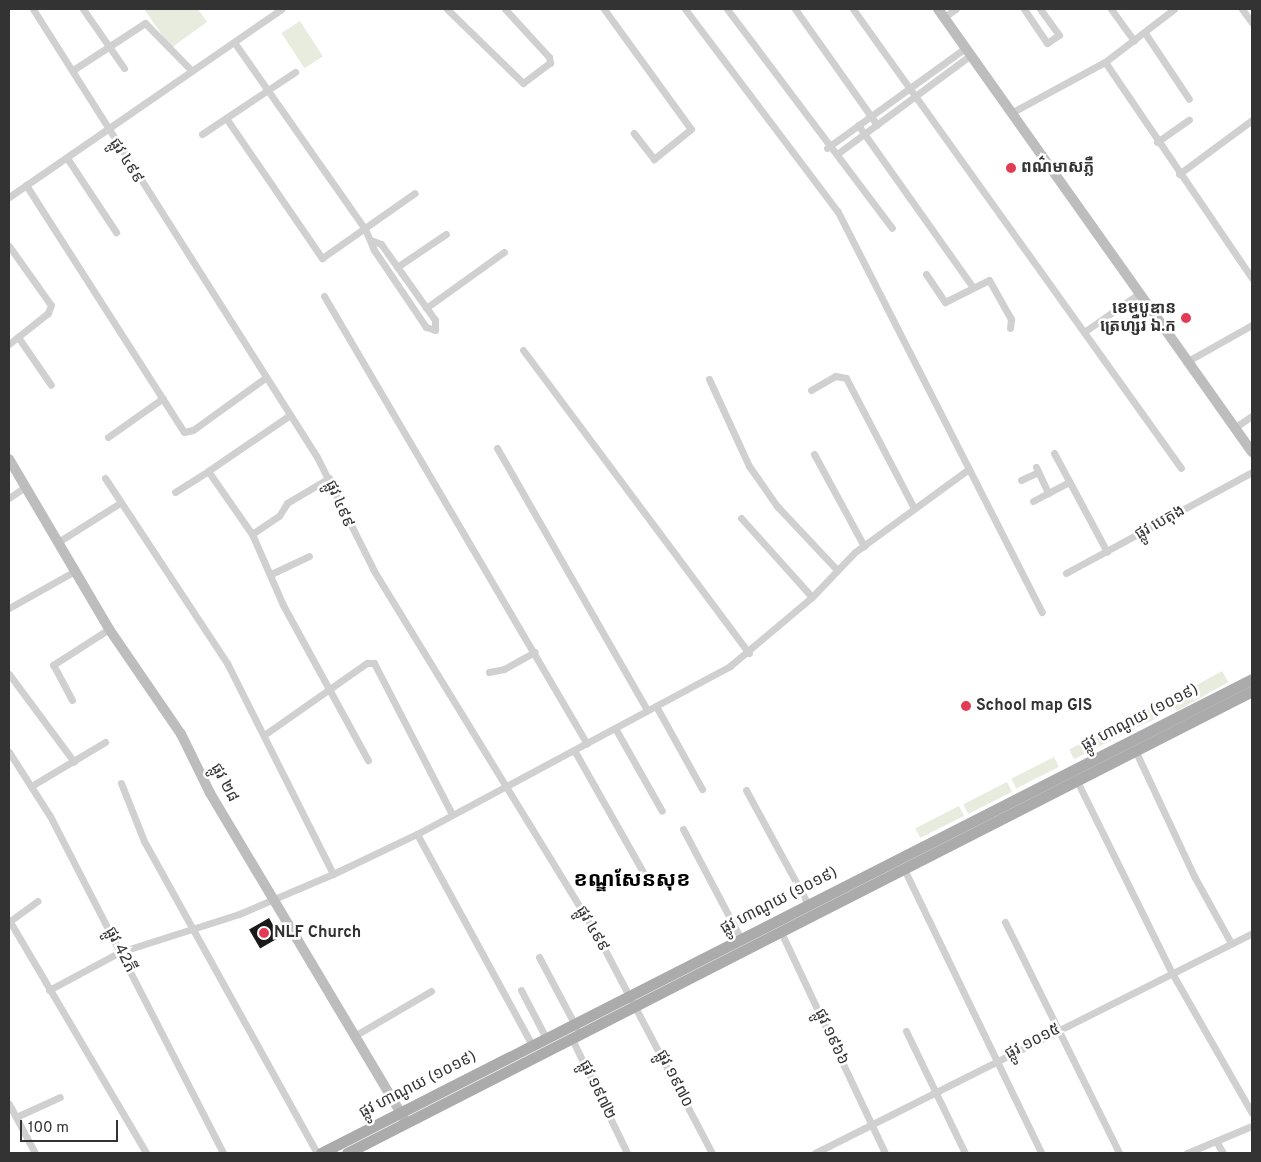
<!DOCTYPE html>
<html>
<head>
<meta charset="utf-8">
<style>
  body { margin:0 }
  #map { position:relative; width:1261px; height:1162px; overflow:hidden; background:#fff; font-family:Overpass,"Noto Sans Khmer",sans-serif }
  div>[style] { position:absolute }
  .green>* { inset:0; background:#e7ecdf; transform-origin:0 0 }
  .building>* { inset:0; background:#1a1a1a; transform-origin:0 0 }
  .street>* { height:7px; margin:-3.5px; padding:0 3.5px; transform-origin:3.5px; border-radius:3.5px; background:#d0d0d0 }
  .secondary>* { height:10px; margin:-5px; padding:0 5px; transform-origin:5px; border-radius:5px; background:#bdbdbd }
  .primary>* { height:11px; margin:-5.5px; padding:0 5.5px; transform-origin:5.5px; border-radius:5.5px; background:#ababab }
  .dots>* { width:14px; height:14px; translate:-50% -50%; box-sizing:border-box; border:2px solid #fff; border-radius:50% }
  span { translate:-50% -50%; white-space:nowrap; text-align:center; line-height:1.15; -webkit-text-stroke:5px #fff; paint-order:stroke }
  .street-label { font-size:16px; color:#333 }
  .poi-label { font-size:16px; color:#333; font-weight:700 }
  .left { translate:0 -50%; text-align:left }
  .right { translate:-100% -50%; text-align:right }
  .district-label { font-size:21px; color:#000; font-weight:700 }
  .frame { position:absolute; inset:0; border:10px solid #333; pointer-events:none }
  .scale { position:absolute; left:20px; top:1120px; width:98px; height:22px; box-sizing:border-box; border:2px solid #333; border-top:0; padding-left:6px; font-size:15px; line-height:18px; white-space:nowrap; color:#333; -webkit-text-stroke:4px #fff; paint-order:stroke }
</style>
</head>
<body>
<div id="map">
  <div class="green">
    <div style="clip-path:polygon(144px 9px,198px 9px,207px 22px,171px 48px)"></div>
    <div style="left:300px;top:21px;width:42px;height:22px;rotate:57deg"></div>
    <div style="left:1222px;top:671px;width:13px;height:59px;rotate:61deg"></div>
    <div style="left:1150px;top:708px;width:12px;height:30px;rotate:66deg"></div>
    <div style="left:1119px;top:724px;width:11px;height:56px;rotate:63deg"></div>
    <div style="left:1054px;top:757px;width:11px;height:48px;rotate:63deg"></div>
    <div style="left:1007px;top:782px;width:11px;height:49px;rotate:63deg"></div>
    <div style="left:959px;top:806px;width:11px;height:49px;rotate:63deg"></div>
  </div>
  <div class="building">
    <div style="left:269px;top:918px;width:22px;height:23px;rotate:60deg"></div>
  </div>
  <div class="street">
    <div style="left:33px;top:9px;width:530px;rotate:57.63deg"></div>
    <div style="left:317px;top:457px;width:127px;rotate:63.4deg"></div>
    <div style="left:374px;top:571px;width:427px;rotate:58.5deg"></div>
    <div style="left:597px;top:935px;width:246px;rotate:62.2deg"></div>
    <div style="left:83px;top:9px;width:72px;rotate:55.2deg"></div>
    <div style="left:447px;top:9px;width:106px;rotate:44.2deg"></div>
    <div style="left:523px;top:83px;width:34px;rotate:-37deg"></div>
    <div style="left:550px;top:63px;width:6px;rotate:-99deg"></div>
    <div style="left:549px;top:57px;width:65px;rotate:-132.5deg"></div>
    <div style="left:604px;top:9px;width:148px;rotate:54.1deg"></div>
    <div style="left:691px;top:129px;width:48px;rotate:141deg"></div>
    <div style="left:654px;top:159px;width:33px;rotate:-128deg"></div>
    <div style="left:685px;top:9px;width:254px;rotate:53deg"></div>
    <div style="left:838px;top:212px;width:449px;rotate:63deg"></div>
    <div style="left:727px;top:9px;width:274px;rotate:53deg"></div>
    <div style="left:795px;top:9px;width:142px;rotate:54.7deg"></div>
    <div style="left:853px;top:9px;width:564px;rotate:54.45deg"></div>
    <div style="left:1024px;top:9px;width:41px;rotate:55.9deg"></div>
    <div style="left:1047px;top:43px;width:14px;rotate:-34deg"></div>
    <div style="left:1059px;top:35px;width:32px;rotate:-126deg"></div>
    <div style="left:1111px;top:9px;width:39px;rotate:54deg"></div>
    <div style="left:1242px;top:9px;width:17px;rotate:54deg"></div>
    <div style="left:944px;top:17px;width:14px;rotate:-34deg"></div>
    <div style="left:1145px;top:33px;width:79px;rotate:56.3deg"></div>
    <div style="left:234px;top:42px;width:228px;rotate:55deg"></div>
    <div style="left:365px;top:229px;width:23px;rotate:67deg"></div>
    <div style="left:374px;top:250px;width:93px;rotate:56deg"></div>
    <div style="left:426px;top:327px;width:9px;rotate:18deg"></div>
    <div style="left:435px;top:330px;width:10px;rotate:-90deg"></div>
    <div style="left:435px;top:320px;width:93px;rotate:-125.4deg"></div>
    <div style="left:381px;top:244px;width:9px;rotate:-159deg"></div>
    <div style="left:1105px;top:62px;width:261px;rotate:55.8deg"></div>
    <div style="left:73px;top:70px;width:86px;rotate:-33.1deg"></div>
    <div style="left:145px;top:23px;width:67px;rotate:45.6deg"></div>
    <div style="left:1011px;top:113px;width:107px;rotate:-28.5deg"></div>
    <div style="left:1105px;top:62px;width:87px;rotate:-37.5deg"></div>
    <div style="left:226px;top:118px;width:170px;rotate:55.6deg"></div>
    <div style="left:322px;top:258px;width:113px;rotate:-35deg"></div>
    <div style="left:858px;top:125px;width:197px;rotate:54.7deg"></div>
    <div style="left:202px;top:134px;width:112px;rotate:-33.7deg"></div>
    <div style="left:1157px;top:142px;width:39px;rotate:-35deg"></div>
    <div style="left:827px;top:148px;width:170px;rotate:-35.9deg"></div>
    <div style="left:837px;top:154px;width:167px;rotate:-36.5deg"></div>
    <div style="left:67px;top:158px;width:89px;rotate:56.5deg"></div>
    <div style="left:1179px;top:174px;width:91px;rotate:-36.5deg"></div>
    <div style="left:26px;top:185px;width:293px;rotate:57.4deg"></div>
    <div style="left:184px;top:432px;width:9px;rotate:-13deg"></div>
    <div style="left:193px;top:430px;width:89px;rotate:-35.8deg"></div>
    <div style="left:9px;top:197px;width:331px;rotate:-34.6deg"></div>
    <div style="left:9px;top:246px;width:72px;rotate:54.6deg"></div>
    <div style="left:51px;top:305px;width:9px;rotate:111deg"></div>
    <div style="left:48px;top:313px;width:50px;rotate:141.5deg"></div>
    <div style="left:397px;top:267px;width:59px;rotate:-34deg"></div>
    <div style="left:926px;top:274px;width:34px;rotate:56deg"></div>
    <div style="left:945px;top:302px;width:49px;rotate:-26.6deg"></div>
    <div style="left:989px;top:280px;width:45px;rotate:60.6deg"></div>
    <div style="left:1011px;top:319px;width:9px;rotate:96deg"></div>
    <div style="left:324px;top:296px;width:519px;rotate:59.58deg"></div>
    <div style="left:426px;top:308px;width:96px;rotate:-35.7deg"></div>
    <div style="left:1084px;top:332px;width:65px;rotate:-34.9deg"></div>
    <div style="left:18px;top:337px;width:58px;rotate:55.5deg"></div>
    <div style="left:523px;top:350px;width:378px;rotate:53.3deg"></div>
    <div style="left:1186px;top:362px;width:76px;rotate:-29.3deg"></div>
    <div style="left:709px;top:379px;width:96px;rotate:65.3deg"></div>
    <div style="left:749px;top:466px;width:49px;rotate:55deg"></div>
    <div style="left:777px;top:506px;width:88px;rotate:46.8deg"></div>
    <div style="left:811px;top:390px;width:28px;rotate:-30deg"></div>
    <div style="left:835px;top:376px;width:11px;rotate:10deg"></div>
    <div style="left:846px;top:378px;width:147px;rotate:62.4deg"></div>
    <div style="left:290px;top:415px;width:99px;rotate:145.7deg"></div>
    <div style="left:208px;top:471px;width:77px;rotate:55.1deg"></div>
    <div style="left:252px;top:534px;width:77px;rotate:66.4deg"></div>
    <div style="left:283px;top:605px;width:177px;rotate:61.3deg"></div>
    <div style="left:1234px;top:428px;width:22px;rotate:-34deg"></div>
    <div style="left:108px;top:437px;width:67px;rotate:-35.3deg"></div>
    <div style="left:497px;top:448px;width:302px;rotate:60.2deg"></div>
    <div style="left:1054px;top:453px;width:112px;rotate:61.8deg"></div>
    <div style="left:814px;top:454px;width:105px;rotate:61.5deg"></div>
    <div style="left:1036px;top:467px;width:29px;rotate:65deg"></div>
    <div style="left:105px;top:478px;width:222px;rotate:56.6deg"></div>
    <div style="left:227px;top:663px;width:236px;rotate:63.3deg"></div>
    <div style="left:1021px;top:480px;width:17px;rotate:-25deg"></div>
    <div style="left:175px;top:492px;width:39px;rotate:-32deg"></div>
    <div style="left:9px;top:498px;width:19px;rotate:-35deg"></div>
    <div style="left:1033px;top:501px;width:41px;rotate:-27.8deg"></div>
    <div style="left:741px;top:518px;width:106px;rotate:48.1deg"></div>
    <div style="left:252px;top:534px;width:32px;rotate:-34deg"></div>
    <div style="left:279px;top:516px;width:15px;rotate:-58deg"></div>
    <div style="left:287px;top:503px;width:49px;rotate:-30.8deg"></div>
    <div style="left:58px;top:542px;width:73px;rotate:-32.2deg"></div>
    <div style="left:1066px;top:573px;width:212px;rotate:-28.5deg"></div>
    <div style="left:271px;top:574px;width:42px;rotate:-25.3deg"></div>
    <div style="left:9px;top:608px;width:76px;rotate:-29.3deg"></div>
    <div style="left:489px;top:672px;width:15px;rotate:-11deg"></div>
    <div style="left:504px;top:669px;width:35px;rotate:-29deg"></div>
    <div style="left:9px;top:674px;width:109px;rotate:53.5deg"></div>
    <div style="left:72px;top:700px;width:40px;rotate:-118deg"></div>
    <div style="left:53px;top:665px;width:67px;rotate:-32.7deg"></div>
    <div style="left:656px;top:706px;width:95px;rotate:61deg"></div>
    <div style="left:615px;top:728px;width:95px;rotate:60.5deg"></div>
    <div style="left:264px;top:735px;width:126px;rotate:-35deg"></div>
    <div style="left:367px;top:663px;width:7px"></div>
    <div style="left:374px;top:663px;width:170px;rotate:62.7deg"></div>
    <div style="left:574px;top:750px;width:150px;rotate:60.5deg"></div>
    <div style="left:1135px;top:750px;width:139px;rotate:64.9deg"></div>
    <div style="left:1194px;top:876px;width:77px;rotate:61.1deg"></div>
    <div style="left:9px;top:752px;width:76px;rotate:57.4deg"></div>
    <div style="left:50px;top:816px;width:379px;rotate:62.8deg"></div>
    <div style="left:1075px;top:777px;width:219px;rotate:63.7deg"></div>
    <div style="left:1172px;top:973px;width:161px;rotate:60.3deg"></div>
    <div style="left:121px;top:783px;width:62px;rotate:68.4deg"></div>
    <div style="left:144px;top:841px;width:357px;rotate:61deg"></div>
    <div style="left:33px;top:785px;width:84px;rotate:-30.8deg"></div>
    <div style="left:746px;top:790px;width:132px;rotate:61.5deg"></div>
    <div style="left:683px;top:829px;width:124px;rotate:62.2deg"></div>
    <div style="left:417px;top:834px;width:240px;rotate:61.4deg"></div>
    <div style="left:904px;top:869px;width:315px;rotate:64.2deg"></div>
    <div style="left:9px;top:920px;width:270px;rotate:59.5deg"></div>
    <div style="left:10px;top:921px;width:34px;rotate:-36deg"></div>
    <div style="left:1005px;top:922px;width:258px;rotate:63.7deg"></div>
    <div style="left:780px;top:930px;width:246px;rotate:64.8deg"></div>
    <div style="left:539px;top:957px;width:79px;rotate:62.1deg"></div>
    <div style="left:49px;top:990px;width:81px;rotate:-28.2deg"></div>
    <div style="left:120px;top:952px;width:125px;rotate:-17.7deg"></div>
    <div style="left:239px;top:914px;width:102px;rotate:-23.1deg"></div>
    <div style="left:333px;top:874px;width:93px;rotate:-25.5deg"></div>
    <div style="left:417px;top:834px;width:355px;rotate:-28.2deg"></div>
    <div style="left:730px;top:666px;width:107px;rotate:-40.1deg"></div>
    <div style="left:812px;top:597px;width:62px;rotate:-46.3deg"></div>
    <div style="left:855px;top:552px;width:141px;rotate:-36.1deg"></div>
    <div style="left:521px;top:990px;width:54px;rotate:62.5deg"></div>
    <div style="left:906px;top:1031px;width:136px;rotate:64.2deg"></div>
    <div style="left:356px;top:1035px;width:87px;rotate:-30.4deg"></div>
    <div style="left:571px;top:1037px;width:129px;rotate:64.2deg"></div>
    <div style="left:9px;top:1104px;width:55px;rotate:62deg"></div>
    <div style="left:16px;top:1117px;width:48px;rotate:-24.4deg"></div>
    <div style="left:1216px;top:1141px;width:14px;rotate:60deg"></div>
    <div style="left:815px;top:1153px;width:489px;rotate:-26.7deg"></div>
    <div style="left:1187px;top:1153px;width:70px;rotate:-22.6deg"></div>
  </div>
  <div class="secondary">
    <div style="left:938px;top:9px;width:543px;rotate:54.67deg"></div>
    <div style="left:9px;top:459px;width:197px;rotate:59.5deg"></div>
    <div style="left:109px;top:629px;width:127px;rotate:55.6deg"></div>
    <div style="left:181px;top:734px;width:66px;rotate:63.8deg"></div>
    <div style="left:210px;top:793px;width:378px;rotate:59.2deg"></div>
  </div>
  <div class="primary">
    <div style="left:321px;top:1153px;width:1045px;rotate:-26.98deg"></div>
    <div style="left:347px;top:1153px;width:1016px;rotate:-27.04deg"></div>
  </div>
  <div class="dots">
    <div style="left:1011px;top:168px;background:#e33b54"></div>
    <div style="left:1186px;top:318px;background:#e33b54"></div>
    <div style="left:966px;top:706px;background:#e33b54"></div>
    <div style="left:264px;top:933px;background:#e33b54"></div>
  </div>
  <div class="street-label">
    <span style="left:126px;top:161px;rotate:58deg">ផ្លូវ ៤៩៩</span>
    <span style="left:339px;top:504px;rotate:67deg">ផ្លូវ ៤៩៩</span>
    <span style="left:1160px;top:523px;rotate:-29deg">ផ្លូវ បេតុង</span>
    <span style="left:1140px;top:718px;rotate:-27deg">ផ្លូវ ហាណូយ (១០១៩)</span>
    <span style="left:224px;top:783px;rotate:62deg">ផ្លូវ ២៨</span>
    <span style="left:779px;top:901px;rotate:-27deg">ផ្លូវ ហាណូយ (១០១៩)</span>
    <span style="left:592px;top:929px;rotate:60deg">ផ្លូវ ៤៩៩</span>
    <span style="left:120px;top:950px;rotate:63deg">ផ្លូវ 42ភី</span>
    <span style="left:831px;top:1037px;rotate:65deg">ផ្លូវ ១៩៦៦</span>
    <span style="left:1033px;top:1042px;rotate:-27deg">ផ្លូវ ១០១៥</span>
    <span style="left:674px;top:1079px;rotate:63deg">ផ្លូវ ១៩៧០</span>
    <span style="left:418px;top:1085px;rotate:-27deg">ផ្លូវ ហាណូយ (១០១៩)</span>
    <span style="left:597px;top:1090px;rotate:64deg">ផ្លូវ ១៩៧២</span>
  </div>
  <div class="poi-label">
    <span class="left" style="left:1021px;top:168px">ពណ៌មាសភ្លឺ</span>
    <span class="right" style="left:1176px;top:318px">ខេមបូឌាន<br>ត្រេហ្សឺរ ឯ.ក</span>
    <span class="left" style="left:976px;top:706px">School map GIS</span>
    <span class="left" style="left:274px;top:933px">NLF Church</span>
  </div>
  <div class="district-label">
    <span style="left:632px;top:881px">ខណ្ឌសែនសុខ</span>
  </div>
  <div class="frame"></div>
  <div class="scale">100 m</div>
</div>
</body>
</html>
